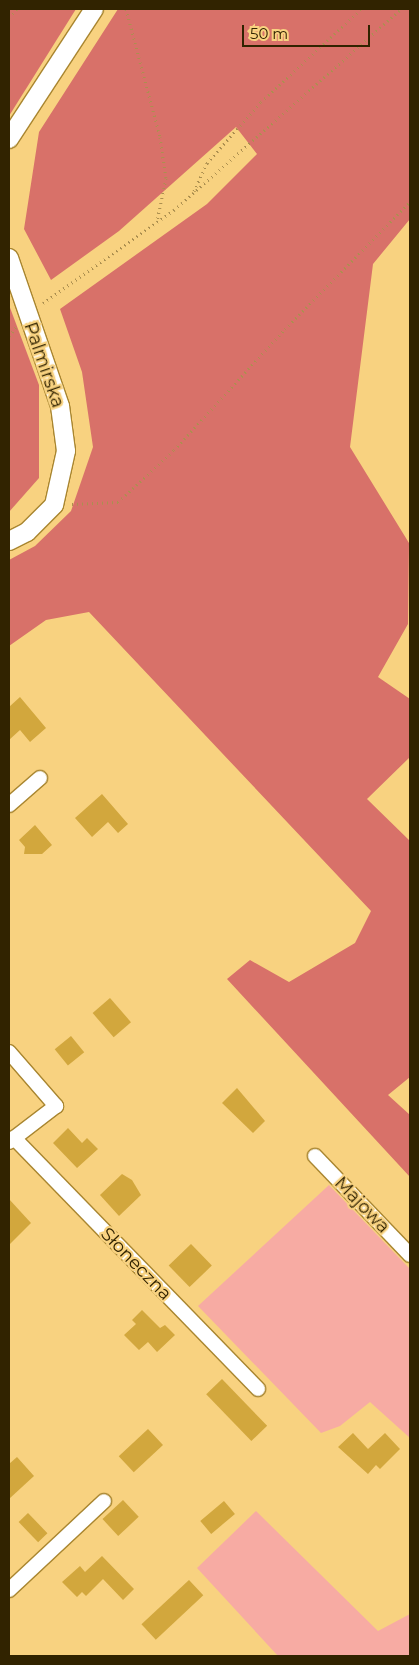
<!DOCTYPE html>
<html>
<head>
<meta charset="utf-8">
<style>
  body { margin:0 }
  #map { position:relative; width:419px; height:1665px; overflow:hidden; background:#f8d280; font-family:Montserrat,sans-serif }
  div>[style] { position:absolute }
  .green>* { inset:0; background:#f7aba3 }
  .forest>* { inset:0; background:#d87169 }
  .building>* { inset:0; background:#d2a73d; transform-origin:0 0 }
  .path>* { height:3px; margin-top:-1.5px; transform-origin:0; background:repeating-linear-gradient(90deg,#ac8f4f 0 1px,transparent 0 5px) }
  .roads { filter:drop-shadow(1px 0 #a98630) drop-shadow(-1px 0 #a98630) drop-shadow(0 1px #a98630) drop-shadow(0 -1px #a98630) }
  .minor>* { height:14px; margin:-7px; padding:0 7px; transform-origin:7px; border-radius:7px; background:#fff }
  .tertiary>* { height:18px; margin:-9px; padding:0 9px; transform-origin:9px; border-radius:9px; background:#fff }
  span { translate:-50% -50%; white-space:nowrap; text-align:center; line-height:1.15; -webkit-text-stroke:4.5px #f8d280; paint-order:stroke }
  .street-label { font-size:18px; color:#312300 }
  .frame { position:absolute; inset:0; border:10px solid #312300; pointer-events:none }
  .scale { position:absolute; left:242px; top:25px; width:128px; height:22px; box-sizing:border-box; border:2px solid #312300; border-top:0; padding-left:6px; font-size:15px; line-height:18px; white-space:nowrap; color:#312300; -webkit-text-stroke:4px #f8d280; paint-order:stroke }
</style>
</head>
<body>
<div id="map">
  <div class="green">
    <div style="clip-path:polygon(329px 1185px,410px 1269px,410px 1438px,370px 1402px,340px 1426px,321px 1433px,198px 1306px)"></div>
    <div style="clip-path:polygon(256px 1511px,378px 1631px,410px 1614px,410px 1656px,278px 1656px,197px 1568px)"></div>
  </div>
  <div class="forest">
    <div style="clip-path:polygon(9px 9px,76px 9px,9px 116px)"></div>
    <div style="clip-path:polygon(118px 9px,410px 9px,410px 219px,373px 264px,350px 447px,409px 543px,408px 624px,378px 677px,410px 699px,410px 757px,367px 799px,410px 841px,410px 1077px,388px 1095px,410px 1115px,410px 1177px,227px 979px,250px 960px,289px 982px,355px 943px,371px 911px,89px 612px,46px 620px,9px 646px,9px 560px,35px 546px,71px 511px,93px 447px,82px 372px,60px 309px,207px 204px,257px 154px,236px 127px,119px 231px,51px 280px,24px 229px,39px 132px)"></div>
    <div style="clip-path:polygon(9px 305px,39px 385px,39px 478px,9px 512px)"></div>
  </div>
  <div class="building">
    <div style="clip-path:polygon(20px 697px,46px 728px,30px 742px,20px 730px,9px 740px,9px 707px)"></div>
    <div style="clip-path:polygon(102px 794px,128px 824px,118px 833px,108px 822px,92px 837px,75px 818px)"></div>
    <div style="clip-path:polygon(35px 825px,52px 845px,42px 854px,24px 854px,25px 847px,19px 840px)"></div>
    <div style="left:110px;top:998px;width:32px;height:23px;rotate:49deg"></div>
    <div style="left:71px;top:1036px;width:21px;height:21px;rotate:51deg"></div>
    <div style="clip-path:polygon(237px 1088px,265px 1121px,253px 1133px,222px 1103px)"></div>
    <div style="clip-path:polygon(68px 1128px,82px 1143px,87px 1138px,98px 1149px,77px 1168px,53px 1143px)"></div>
    <div style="clip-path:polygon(122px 1174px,132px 1180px,141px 1195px,119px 1216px,100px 1195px)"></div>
    <div style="clip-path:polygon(9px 1199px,31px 1223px,9px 1245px)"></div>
    <div style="left:191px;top:1244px;width:30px;height:31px;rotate:46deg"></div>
    <div style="clip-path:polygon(142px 1310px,160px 1328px,165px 1325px,175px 1335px,157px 1352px,148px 1342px,139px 1350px,124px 1335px,136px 1324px,132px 1320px)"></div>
    <div style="left:222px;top:1379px;width:65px;height:22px;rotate:46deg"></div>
    <div style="left:148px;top:1429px;width:22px;height:40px;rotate:47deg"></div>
    <div style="clip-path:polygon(353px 1433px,368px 1449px,385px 1433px,400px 1449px,380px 1469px,376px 1465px,368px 1474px,338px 1447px)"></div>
    <div style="clip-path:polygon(17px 1457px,34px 1476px,9px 1499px,9px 1464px)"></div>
    <div style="left:123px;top:1500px;width:23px;height:28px;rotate:47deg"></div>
    <div style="left:224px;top:1501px;width:17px;height:31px;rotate:50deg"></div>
    <div style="left:28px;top:1513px;width:28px;height:13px;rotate:46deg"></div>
    <div style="clip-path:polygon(102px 1556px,134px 1589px,123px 1600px,103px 1579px,86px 1596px,82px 1592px,77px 1597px,62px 1582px,80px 1566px,85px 1572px)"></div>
    <div style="left:189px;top:1580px;width:21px;height:65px;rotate:47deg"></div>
  </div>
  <div class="path">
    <div style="left:126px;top:9px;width:132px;rotate:75.1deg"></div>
    <div style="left:160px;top:137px;width:41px;rotate:81.7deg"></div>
    <div style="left:166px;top:178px;width:44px;rotate:101.8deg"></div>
    <div style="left:9px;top:17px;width:11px;rotate:-45deg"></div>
    <div style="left:194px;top:191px;width:31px;rotate:-65deg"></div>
    <div style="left:207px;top:163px;width:81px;rotate:-48.5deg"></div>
    <div style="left:261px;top:102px;width:137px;rotate:-42.9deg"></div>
    <div style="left:43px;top:303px;width:161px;rotate:-35.4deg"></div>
    <div style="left:174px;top:210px;width:303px;rotate:-41.5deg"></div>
    <div style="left:9px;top:336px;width:11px;rotate:-52deg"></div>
    <div style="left:72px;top:504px;width:46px;rotate:-2.5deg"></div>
    <div style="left:118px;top:502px;width:76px;rotate:-42.9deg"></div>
    <div style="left:174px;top:450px;width:164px;rotate:-47.5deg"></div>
    <div style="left:285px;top:329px;width:178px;rotate:-45.5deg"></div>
  </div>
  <div class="roads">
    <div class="minor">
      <div style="left:9px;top:805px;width:41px;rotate:-41.1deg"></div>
      <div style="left:9px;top:1052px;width:72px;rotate:49deg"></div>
      <div style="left:56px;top:1106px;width:59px;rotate:142.5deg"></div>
      <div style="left:14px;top:1138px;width:350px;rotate:45.8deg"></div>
      <div style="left:315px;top:1156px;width:137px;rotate:46.2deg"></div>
      <div style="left:9px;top:1590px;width:130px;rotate:-43.1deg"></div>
    </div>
    <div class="tertiary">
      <div style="left:9px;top:139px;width:155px;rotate:-56.8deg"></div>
      <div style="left:9px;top:258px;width:157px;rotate:71deg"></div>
      <div style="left:60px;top:406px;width:45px;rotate:82.4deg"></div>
      <div style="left:66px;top:451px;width:55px;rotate:102.5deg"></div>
      <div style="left:54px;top:505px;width:38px;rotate:135deg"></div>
      <div style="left:27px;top:532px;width:20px;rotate:153deg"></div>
    </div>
  </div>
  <div class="street-label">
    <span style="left:44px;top:365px;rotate:71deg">Palmirska</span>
    <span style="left:362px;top:1205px;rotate:46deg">Majowa</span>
    <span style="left:136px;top:1264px;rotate:46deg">Słoneczna</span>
  </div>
  <div class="frame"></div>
  <div class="scale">50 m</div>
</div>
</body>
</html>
